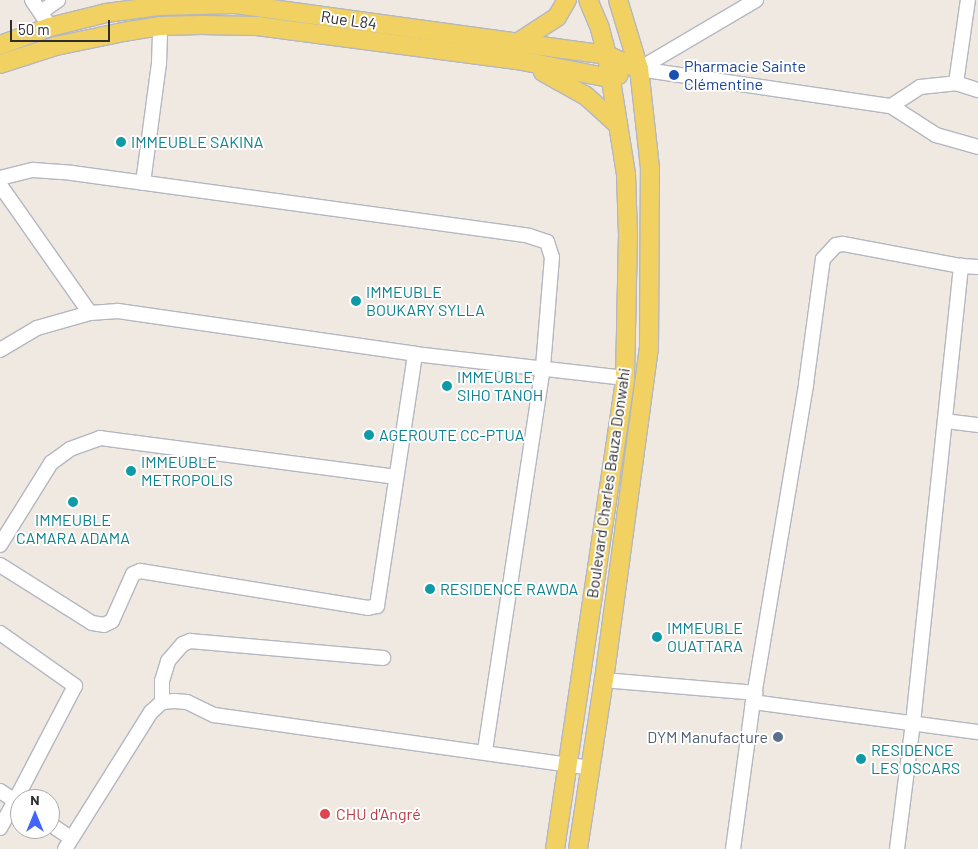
<!DOCTYPE html>
<html>
<head>
<meta charset="utf-8">
<style>
  body { margin:0 }
  #map { position:relative; width:978px; height:849px; overflow:hidden; background:#efe9e1; font-family:Barlow,sans-serif }
  div>[style] { position:absolute }
  .roads { filter:drop-shadow(1px 0 #b4b7c1) drop-shadow(-1px 0 #b4b7c1) drop-shadow(0 1px #b4b7c1) drop-shadow(0 -1px #b4b7c1) }
  .minor>* { height:14px; margin:-7px; padding:0 7px; transform-origin:7px; border-radius:7px; background:#fff }
  .major>* { height:18px; margin:-9px; padding:0 9px; transform-origin:9px; border-radius:9px; background:#f2d163 }
  .dots>* { width:14px; height:14px; translate:-50% -50%; box-sizing:border-box; border:2px solid #fff; border-radius:50% }
  span { translate:-50% -50%; white-space:nowrap; text-align:center; line-height:1.15; -webkit-text-stroke:4px #fff; paint-order:stroke }
  .street-label { font-size:16px; color:#2e2e2e }
  .transit-label { font-size:16px; color:#164399 }
  .left { translate:0 -50%; text-align:left }
  .culture-label { font-size:16px; color:#0d838f }
  .service-label { font-size:16px; color:#4e5e75 }
  .right { translate:-100% -50%; text-align:right }
  .health-label { font-size:16px; color:#be3a42 }
  .north { position:absolute; left:10px; top:789px; width:50px; height:50px; box-sizing:border-box; background:#fff; border:1px solid #ababab; border-radius:50%; rotate:0deg; font-size:14px; font-weight:700; line-height:20px; text-align:center; color:#2e2e2e }
  .north::after { content:''; display:block; margin:auto; width:18px; height:22px; background:#4264fb; clip-path:polygon(50% 0,100% 100%,50% 72%,0 100%) }
  .scale { position:absolute; left:10px; top:20px; width:100px; height:22px; box-sizing:border-box; border:2px solid #2e2e2e; border-top:0; padding-left:6px; font-size:15px; line-height:18px; white-space:nowrap; color:#2e2e2e; -webkit-text-stroke:4px #fff; paint-order:stroke }
</style>
</head>
<body>
<div id="map">
  <div class="roads">
    <div class="minor">
      <div style="left:32px;top:0;width:32px;rotate:56deg"></div>
      <div style="left:41px;top:12px;width:21px;rotate:-35deg"></div>
      <div style="left:639px;top:69px;width:255px;rotate:8.4deg"></div>
      <div style="left:891px;top:106px;width:35px;rotate:-33deg"></div>
      <div style="left:920px;top:87px;width:36px;rotate:-6deg"></div>
      <div style="left:956px;top:83px;width:23px;rotate:18deg"></div>
      <div style="left:639px;top:69px;width:136px;rotate:-30.5deg"></div>
      <div style="left:956px;top:83px;width:84px;rotate:-81.8deg"></div>
      <div style="left:891px;top:106px;width:54px;rotate:32.8deg"></div>
      <div style="left:936px;top:135px;width:44px;rotate:15.9deg"></div>
      <div style="left:0;top:178px;width:34px;rotate:-14deg"></div>
      <div style="left:33px;top:170px;width:39px;rotate:4deg"></div>
      <div style="left:72px;top:173px;width:461px;rotate:7.8deg"></div>
      <div style="left:529px;top:236px;width:19px;rotate:18deg"></div>
      <div style="left:547px;top:242px;width:16px;rotate:72deg"></div>
      <div style="left:552px;top:257px;width:110px;rotate:94.7deg"></div>
      <div style="left:543px;top:367px;width:389px;rotate:98.6deg"></div>
      <div style="left:143px;top:183px;width:121px;rotate:-82.4deg"></div>
      <div style="left:159px;top:63px;width:37px;rotate:-88deg"></div>
      <div style="left:0;top:185px;width:156px;rotate:54.9deg"></div>
      <div style="left:0;top:350px;width:43px;rotate:-30.7deg"></div>
      <div style="left:37px;top:328px;width:55px;rotate:-15.8deg"></div>
      <div style="left:90px;top:313px;width:28px;rotate:-4deg"></div>
      <div style="left:118px;top:311px;width:300px;rotate:8.2deg"></div>
      <div style="left:415px;top:354px;width:211px;rotate:6.5deg"></div>
      <div style="left:945px;top:421px;width:33px;rotate:7deg"></div>
      <div style="left:0;top:545px;width:97px;rotate:-58.1deg"></div>
      <div style="left:51px;top:463px;width:24px;rotate:-36deg"></div>
      <div style="left:70px;top:449px;width:32px;rotate:-20deg"></div>
      <div style="left:100px;top:438px;width:298px;rotate:7.5deg"></div>
      <div style="left:0;top:565px;width:109px;rotate:32.2deg"></div>
      <div style="left:92px;top:623px;width:12px;rotate:9deg"></div>
      <div style="left:104px;top:625px;width:9px;rotate:-27deg"></div>
      <div style="left:112px;top:621px;width:51px;rotate:-65.9deg"></div>
      <div style="left:133px;top:574px;width:8px;rotate:-23deg"></div>
      <div style="left:140px;top:571px;width:231px;rotate:9.2deg"></div>
      <div style="left:368px;top:608px;width:9px;rotate:-13deg"></div>
      <div style="left:377px;top:606px;width:255px;rotate:-81.4deg"></div>
      <div style="left:0;top:633px;width:92px;rotate:35.2deg"></div>
      <div style="left:75px;top:686px;width:130px;rotate:117.6deg"></div>
      <div style="left:15px;top:801px;width:18px;rotate:-146deg"></div>
      <div style="left:604px;top:680px;width:152px;rotate:4.9deg"></div>
      <div style="left:162px;top:702px;width:21px;rotate:-90deg"></div>
      <div style="left:162px;top:681px;width:21px;rotate:-73deg"></div>
      <div style="left:168px;top:661px;width:23px;rotate:-49deg"></div>
      <div style="left:183px;top:644px;width:8px;rotate:-23deg"></div>
      <div style="left:190px;top:641px;width:194px;rotate:5deg"></div>
      <div style="left:753px;top:702px;width:227px;rotate:7.6deg"></div>
      <div style="left:50px;top:824px;width:25px;rotate:34deg"></div>
      <div style="left:0;top:828px;width:31px;rotate:-61deg"></div>
      <div style="left:15px;top:801px;width:6px;rotate:31deg"></div>
      <div style="left:65px;top:849px;width:162px;rotate:-57.9deg"></div>
      <div style="left:151px;top:712px;width:15px;rotate:-42deg"></div>
      <div style="left:162px;top:702px;width:12px;rotate:-5deg"></div>
      <div style="left:174px;top:701px;width:13px;rotate:4deg"></div>
      <div style="left:187px;top:702px;width:30px;rotate:26deg"></div>
      <div style="left:214px;top:715px;width:380px;rotate:8deg"></div>
      <div style="left:733px;top:849px;width:148px;rotate:-82.3deg"></div>
      <div style="left:753px;top:702px;width:322px;rotate:-80.5deg"></div>
      <div style="left:806px;top:384px;width:126px;rotate:-82.3deg"></div>
      <div style="left:823px;top:259px;width:19px;rotate:-47deg"></div>
      <div style="left:836px;top:245px;width:7px;rotate:-8deg"></div>
      <div style="left:843px;top:244px;width:120px;rotate:10.6deg"></div>
      <div style="left:897px;top:849px;width:127px;rotate:-82.8deg"></div>
      <div style="left:913px;top:723px;width:460px;rotate:-84deg"></div>
      <div style="left:961px;top:266px;width:17px;rotate:3deg"></div>
    </div>
    <div class="major">
      <div style="left:517px;top:43px;width:48px;rotate:-33deg"></div>
      <div style="left:557px;top:17px;width:20px;rotate:-60deg"></div>
      <div style="left:0;top:45px;width:53px;rotate:-19.8deg"></div>
      <div style="left:50px;top:27px;width:58px;rotate:-14deg"></div>
      <div style="left:106px;top:13px;width:53px;rotate:-7.5deg"></div>
      <div style="left:159px;top:6px;width:76px;rotate:-1.5deg"></div>
      <div style="left:235px;top:4px;width:375px;rotate:7.8deg"></div>
      <div style="left:607px;top:55px;width:35px;rotate:24deg"></div>
      <div style="left:0;top:64px;width:59px;rotate:-17.8deg"></div>
      <div style="left:56px;top:46px;width:68px;rotate:-11.8deg"></div>
      <div style="left:123px;top:32px;width:37px;rotate:-9deg"></div>
      <div style="left:160px;top:26px;width:41px;rotate:-1.4deg"></div>
      <div style="left:201px;top:25px;width:56px;rotate:1deg"></div>
      <div style="left:257px;top:26px;width:262px;rotate:7.5deg"></div>
      <div style="left:517px;top:60px;width:95px;rotate:11deg"></div>
      <div style="left:610px;top:78px;width:9px;rotate:-18deg"></div>
      <div style="left:543px;top:72px;width:49px;rotate:29.2deg"></div>
      <div style="left:586px;top:96px;width:43px;rotate:42.2deg"></div>
      <div style="left:555px;top:849px;width:476px;rotate:-81.5deg"></div>
      <div style="left:625px;top:378px;width:143px;rotate:-88.8deg"></div>
      <div style="left:628px;top:235px;width:61px;rotate:-91.9deg"></div>
      <div style="left:626px;top:174px;width:121px;rotate:-99.1deg"></div>
      <div style="left:607px;top:55px;width:28px;rotate:-105deg"></div>
      <div style="left:600px;top:28px;width:30px;rotate:-113deg"></div>
      <div style="left:578px;top:849px;width:171px;rotate:-81.3deg"></div>
      <div style="left:604px;top:680px;width:334px;rotate:-82.3deg"></div>
      <div style="left:649px;top:349px;width:181px;rotate:-89.7deg"></div>
      <div style="left:650px;top:168px;width:100px;rotate:-96.3deg"></div>
      <div style="left:639px;top:69px;width:72px;rotate:-106.9deg"></div>
    </div>
  </div>
  <div class="dots">
    <div style="left:674px;top:75px;background:#1a4fb4"></div>
    <div style="left:121px;top:142px;background:#0f9aa8"></div>
    <div style="left:356px;top:301px;background:#0f9aa8"></div>
    <div style="left:447px;top:386px;background:#0f9aa8"></div>
    <div style="left:369px;top:435px;background:#0f9aa8"></div>
    <div style="left:131px;top:471px;background:#0f9aa8"></div>
    <div style="left:73px;top:502px;background:#0f9aa8"></div>
    <div style="left:430px;top:589px;background:#0f9aa8"></div>
    <div style="left:657px;top:637px;background:#0f9aa8"></div>
    <div style="left:778px;top:737px;background:#5c6f8a"></div>
    <div style="left:861px;top:759px;background:#0f9aa8"></div>
    <div style="left:325px;top:814px;background:#e0444e"></div>
  </div>
  <div class="street-label">
    <span style="left:349px;top:20px;rotate:8deg">Rue L84</span>
    <span style="left:608px;top:483px;rotate:-82deg">Boulevard Charles Bauza Donwahi</span>
  </div>
  <div class="transit-label">
    <span class="left" style="left:684px;top:75px">Pharmacie Sainte<br>Clémentine</span>
  </div>
  <div class="culture-label">
    <span class="left" style="left:131px;top:142px">IMMEUBLE SAKINA</span>
    <span class="left" style="left:366px;top:301px">IMMEUBLE<br>BOUKARY SYLLA</span>
    <span class="left" style="left:457px;top:386px">IMMEUBLE<br>SIHO TANOH</span>
    <span class="left" style="left:379px;top:435px">AGEROUTE CC-PTUA</span>
    <span class="left" style="left:141px;top:471px">IMMEUBLE<br>METROPOLIS</span>
    <span style="left:73px;top:529px">IMMEUBLE<br>CAMARA ADAMA</span>
    <span class="left" style="left:440px;top:589px">RESIDENCE RAWDA</span>
    <span class="left" style="left:667px;top:637px">IMMEUBLE<br>OUATTARA</span>
    <span class="left" style="left:871px;top:759px">RESIDENCE<br>LES OSCARS</span>
  </div>
  <div class="service-label">
    <span class="right" style="left:768px;top:737px">DYM Manufacture</span>
  </div>
  <div class="health-label">
    <span class="left" style="left:336px;top:814px">CHU d'Angré</span>
  </div>
  <div class="north">N</div>
  <div class="scale">50 m</div>
</div>
</body>
</html>
